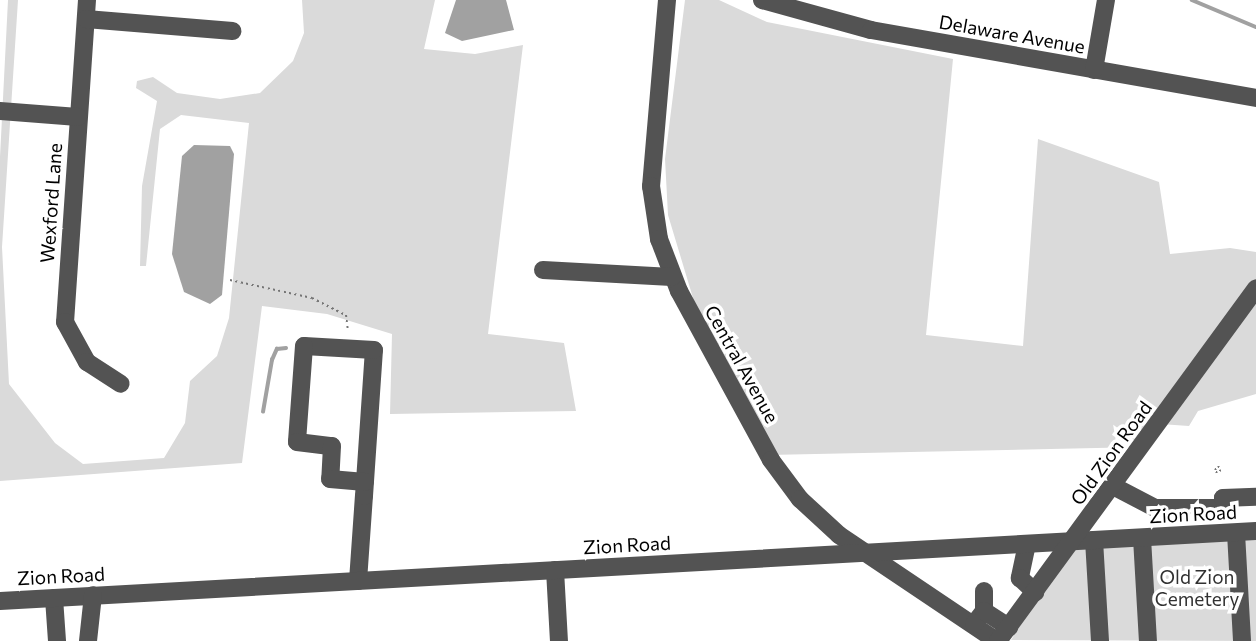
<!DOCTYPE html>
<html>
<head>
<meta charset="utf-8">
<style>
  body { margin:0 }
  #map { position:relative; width:1256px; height:641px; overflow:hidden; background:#fff; font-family:Commissioner,sans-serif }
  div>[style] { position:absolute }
  .green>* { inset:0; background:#dadada }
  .water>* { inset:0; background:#a1a1a1 }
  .stream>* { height:3.5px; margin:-1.75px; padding:0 1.75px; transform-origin:1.75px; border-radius:1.75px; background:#a1a1a1 }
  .path>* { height:2px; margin-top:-1px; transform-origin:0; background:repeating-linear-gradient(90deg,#757575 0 2px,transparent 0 5.5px) }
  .minor>* { height:18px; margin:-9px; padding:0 9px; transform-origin:9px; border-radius:9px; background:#535353 }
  span { translate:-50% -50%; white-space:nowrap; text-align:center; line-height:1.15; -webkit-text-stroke:7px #fff; paint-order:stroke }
  .street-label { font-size:19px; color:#000 }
  .park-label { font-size:19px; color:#313131 }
</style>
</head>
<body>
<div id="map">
  <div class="green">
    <div style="clip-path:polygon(8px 0,18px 0,2px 247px,9px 384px,55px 443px,83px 464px,164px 458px,185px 423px,190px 381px,217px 356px,229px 318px,249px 123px,181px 115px,160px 129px,146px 266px,140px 266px,142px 186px,157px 101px,136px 88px,137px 81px,153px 77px,177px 93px,220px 99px,260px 93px,293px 61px,304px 33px,302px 0,435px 0,424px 49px,475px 54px,523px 45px,488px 334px,564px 343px,576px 411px,390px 414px,392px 334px,327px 314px,262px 306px,242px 463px,0 481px,0 157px)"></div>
    <div style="clip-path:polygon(685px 0,719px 0,767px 22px,953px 59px,926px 335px,1023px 346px,1038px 139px,1159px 182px,1170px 254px,1230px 248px,1256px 252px,1256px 394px,1198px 411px,1189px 426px,1160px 424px,1142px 447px,768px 455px,709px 351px,668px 215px,665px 159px)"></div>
    <div style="clip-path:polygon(1256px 531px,1256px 641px,1011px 640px,1072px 542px)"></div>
  </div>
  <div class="water">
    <div style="clip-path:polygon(456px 0,506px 0,514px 30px,462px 41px,445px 33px)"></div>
    <div style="clip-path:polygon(194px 145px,230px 146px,234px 154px,222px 295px,210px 304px,184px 292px,172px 254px,182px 156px)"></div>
  </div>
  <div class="stream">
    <div style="left:1192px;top:0;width:69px;rotate:22.9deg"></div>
    <div style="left:263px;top:412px;width:53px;rotate:-80.2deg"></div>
    <div style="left:272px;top:360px;width:12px;rotate:-66deg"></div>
    <div style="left:277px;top:349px;width:9px;rotate:-6deg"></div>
  </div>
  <div class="path">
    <div style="left:230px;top:280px;width:84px;rotate:12.4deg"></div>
    <div style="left:312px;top:298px;width:38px;rotate:27deg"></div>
    <div style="left:346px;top:315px;width:16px;rotate:83deg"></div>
    <div style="left:1218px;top:466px;width:5px;rotate:53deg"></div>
    <div style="left:1221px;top:470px;width:5px;rotate:143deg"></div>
    <div style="left:1217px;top:473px;width:4px;rotate:-124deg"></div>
    <div style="left:1215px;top:470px;width:5px;rotate:-53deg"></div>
  </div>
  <div class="minor">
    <div style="left:87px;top:0;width:323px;rotate:93.9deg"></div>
    <div style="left:65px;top:322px;width:46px;rotate:61.2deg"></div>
    <div style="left:87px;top:362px;width:40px;rotate:32.9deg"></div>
    <div style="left:667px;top:0;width:187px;rotate:94.9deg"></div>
    <div style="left:651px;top:186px;width:54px;rotate:81.4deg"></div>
    <div style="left:659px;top:239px;width:56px;rotate:69deg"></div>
    <div style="left:679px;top:291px;width:192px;rotate:61.4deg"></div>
    <div style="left:771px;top:460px;width:49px;rotate:53.4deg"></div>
    <div style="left:800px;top:499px;width:53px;rotate:42.7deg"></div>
    <div style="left:839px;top:535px;width:190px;rotate:33.9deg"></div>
    <div style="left:762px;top:0;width:113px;rotate:15.4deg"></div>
    <div style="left:871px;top:30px;width:391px;rotate:10deg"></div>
    <div style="left:86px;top:19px;width:147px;rotate:4.7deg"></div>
    <div style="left:1094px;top:70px;width:71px;rotate:-80.3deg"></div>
    <div style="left:0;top:111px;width:78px;rotate:4.4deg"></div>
    <div style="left:543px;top:270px;width:129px;rotate:3.1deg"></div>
    <div style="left:1113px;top:486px;width:47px;rotate:27.6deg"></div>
    <div style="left:1155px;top:508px;width:68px"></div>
    <div style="left:1223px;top:512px;width:14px;rotate:-90deg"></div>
    <div style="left:1223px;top:498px;width:33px;rotate:-2deg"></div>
    <div style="left:1236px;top:533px;width:108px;rotate:86.8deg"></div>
    <div style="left:1142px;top:538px;width:103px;rotate:86.7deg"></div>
    <div style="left:1094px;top:540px;width:101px;rotate:86.6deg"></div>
    <div style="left:1027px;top:544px;width:35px;rotate:102deg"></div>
    <div style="left:1020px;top:578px;width:21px;rotate:43deg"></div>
    <div style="left:555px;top:570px;width:71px;rotate:86.8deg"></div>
    <div style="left:358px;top:581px;width:85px;rotate:-86deg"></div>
    <div style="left:364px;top:496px;width:146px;rotate:-86.1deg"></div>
    <div style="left:374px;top:350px;width:70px;rotate:-176.7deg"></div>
    <div style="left:304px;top:346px;width:96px;rotate:94.2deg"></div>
    <div style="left:297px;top:442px;width:35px;rotate:7deg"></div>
    <div style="left:332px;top:446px;width:33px;rotate:93deg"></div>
    <div style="left:330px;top:479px;width:35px;rotate:5deg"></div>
    <div style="left:984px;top:591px;width:20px;rotate:90deg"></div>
    <div style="left:54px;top:598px;width:43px;rotate:86deg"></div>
    <div style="left:0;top:601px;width:1258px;rotate:-3.19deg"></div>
    <div style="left:974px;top:624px;width:16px;rotate:-52deg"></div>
    <div style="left:984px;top:611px;width:30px;rotate:33deg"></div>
    <div style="left:88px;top:641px;width:46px;rotate:-83.8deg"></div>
    <div style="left:998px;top:641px;width:437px;rotate:-53.8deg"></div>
  </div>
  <div class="street-label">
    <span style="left:1012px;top:34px;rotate:10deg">Delaware Avenue</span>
    <span style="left:51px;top:203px;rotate:-86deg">Wexford Lane</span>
    <span style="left:742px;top:364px;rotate:61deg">Central Avenue</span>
    <span style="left:1111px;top:453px;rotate:-54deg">Old Zion Road</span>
    <span style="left:1193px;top:514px;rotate:-3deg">Zion Road</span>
    <span style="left:627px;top:545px;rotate:-3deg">Zion Road</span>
    <span style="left:61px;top:576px;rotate:-3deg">Zion Road</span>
  </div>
  <div class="park-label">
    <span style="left:1197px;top:588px">Old Zion<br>Cemetery</span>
  </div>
</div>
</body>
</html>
